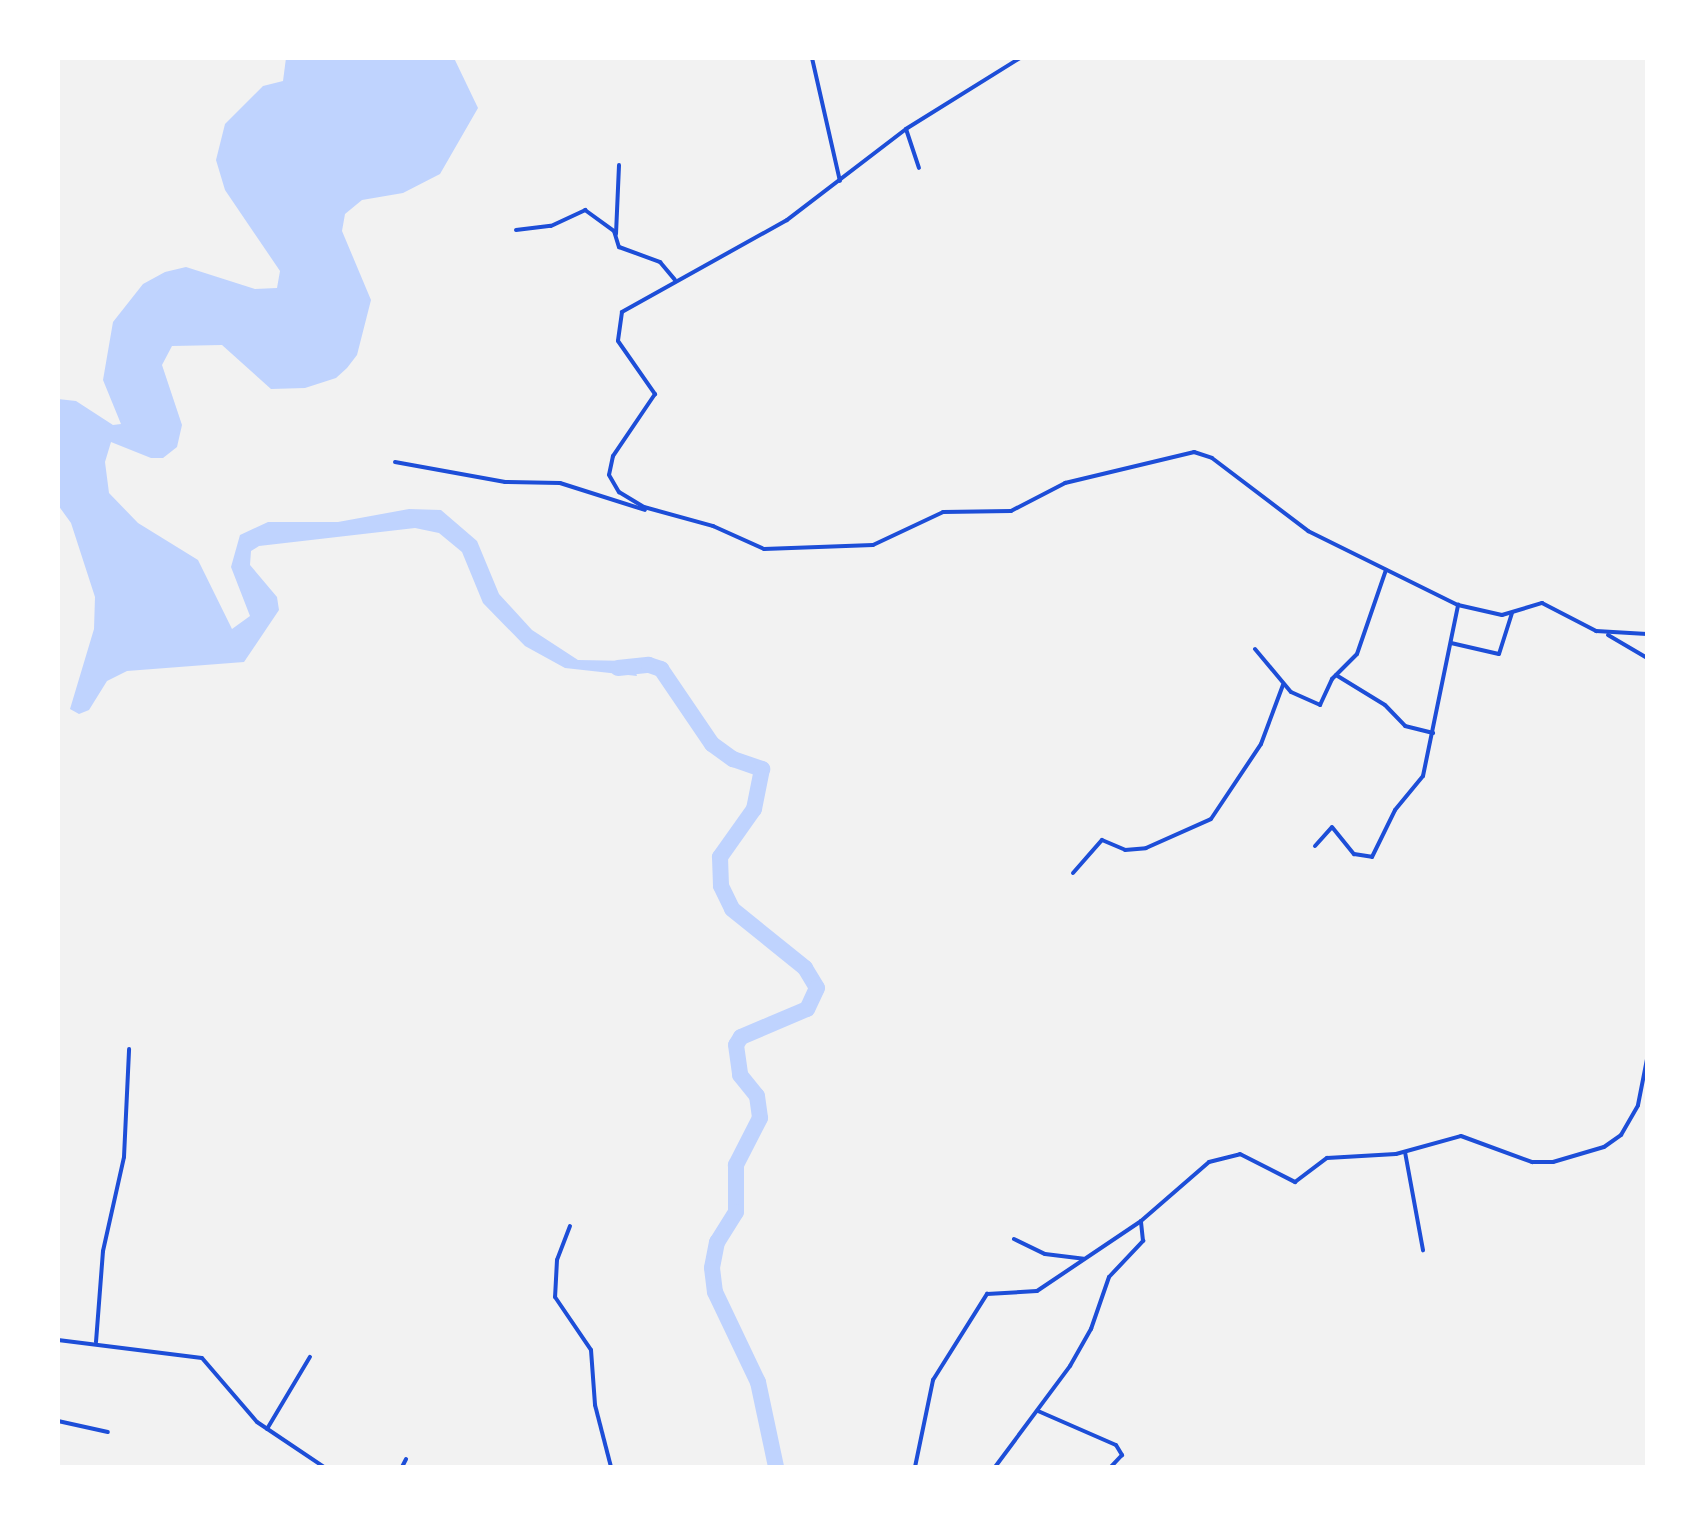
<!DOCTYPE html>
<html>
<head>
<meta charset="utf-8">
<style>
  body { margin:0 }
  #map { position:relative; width:1705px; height:1525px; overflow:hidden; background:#f2f2f2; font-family:Jost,sans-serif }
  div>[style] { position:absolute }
  .water>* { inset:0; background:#bfd3fe }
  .river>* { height:16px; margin:-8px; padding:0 8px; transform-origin:8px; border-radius:8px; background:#bfd3fe }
  .minor>* { height:4px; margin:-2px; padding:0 2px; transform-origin:2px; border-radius:2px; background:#1d4ed8 }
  span { translate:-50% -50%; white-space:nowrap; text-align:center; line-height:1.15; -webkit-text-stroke:7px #fff; paint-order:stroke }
  .frame { position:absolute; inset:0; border:60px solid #fff; pointer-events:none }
</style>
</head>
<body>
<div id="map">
  <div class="water">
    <div style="clip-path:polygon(286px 58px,454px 58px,478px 108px,440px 174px,403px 193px,362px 200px,345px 214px,342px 231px,371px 300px,357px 355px,347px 368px,336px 378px,305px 388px,271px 389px,222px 345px,172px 346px,162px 365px,182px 425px,177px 447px,163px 458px,151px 458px,111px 442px,105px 462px,109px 493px,138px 523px,198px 560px,232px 629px,250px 616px,231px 567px,240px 535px,268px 522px,338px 522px,409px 509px,441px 510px,477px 541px,499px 594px,532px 630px,578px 660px,632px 661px,637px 676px,565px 668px,525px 646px,483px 603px,462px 552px,439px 533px,415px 528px,259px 546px,251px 551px,250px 565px,277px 597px,279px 610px,244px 662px,127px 671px,107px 681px,89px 710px,79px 714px,70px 709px,94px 629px,95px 597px,71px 523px,58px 505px,58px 399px,76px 401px,113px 425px,121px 424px,103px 380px,113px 322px,143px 284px,165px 272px,186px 267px,255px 289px,277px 288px,280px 271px,225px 190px,216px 160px,225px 124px,263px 86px,283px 81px)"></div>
  </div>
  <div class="river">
    <div style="left:618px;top:668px;width:31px;rotate:-6deg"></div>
    <div style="left:649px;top:665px;width:13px;rotate:18deg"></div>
    <div style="left:661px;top:669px;width:91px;rotate:55.8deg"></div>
    <div style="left:712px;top:744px;width:26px;rotate:36deg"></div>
    <div style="left:733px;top:759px;width:31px;rotate:19deg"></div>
    <div style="left:762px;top:769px;width:41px;rotate:101.3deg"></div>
    <div style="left:754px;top:809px;width:59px;rotate:125.3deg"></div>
    <div style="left:720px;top:857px;width:29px;rotate:88deg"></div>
    <div style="left:721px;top:886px;width:25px;rotate:64deg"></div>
    <div style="left:732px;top:909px;width:94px;rotate:38.9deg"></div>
    <div style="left:805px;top:968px;width:23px;rotate:59deg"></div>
    <div style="left:817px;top:988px;width:23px;rotate:115deg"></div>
    <div style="left:807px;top:1009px;width:72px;rotate:157deg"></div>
    <div style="left:741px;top:1037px;width:9px;rotate:122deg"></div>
    <div style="left:736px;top:1045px;width:30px;rotate:82deg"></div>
    <div style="left:740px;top:1075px;width:27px;rotate:51deg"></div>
    <div style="left:757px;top:1096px;width:22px;rotate:82deg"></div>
    <div style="left:760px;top:1118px;width:53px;rotate:117.1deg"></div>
    <div style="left:736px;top:1165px;width:47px;rotate:90deg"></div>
    <div style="left:736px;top:1212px;width:36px;rotate:122deg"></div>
    <div style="left:717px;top:1242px;width:26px;rotate:101deg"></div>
    <div style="left:712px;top:1268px;width:24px;rotate:83deg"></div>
    <div style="left:715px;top:1292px;width:100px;rotate:64.5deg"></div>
    <div style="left:758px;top:1382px;width:87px;rotate:78deg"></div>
  </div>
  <div class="minor">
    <div style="left:812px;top:58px;width:126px;rotate:77.2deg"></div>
    <div style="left:1020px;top:58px;width:134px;rotate:148.1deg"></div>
    <div style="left:906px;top:129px;width:150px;rotate:142.6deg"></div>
    <div style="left:787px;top:220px;width:189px;rotate:150.9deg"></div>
    <div style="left:622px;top:312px;width:29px;rotate:98deg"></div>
    <div style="left:618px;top:341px;width:65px;rotate:55.1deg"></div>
    <div style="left:655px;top:394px;width:75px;rotate:124.1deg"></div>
    <div style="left:613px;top:456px;width:19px;rotate:102deg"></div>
    <div style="left:609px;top:475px;width:20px;rotate:60deg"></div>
    <div style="left:619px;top:492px;width:29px;rotate:31deg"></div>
    <div style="left:644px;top:507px;width:72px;rotate:15.4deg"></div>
    <div style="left:713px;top:526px;width:56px;rotate:24.3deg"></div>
    <div style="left:764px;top:549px;width:109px;rotate:-2.1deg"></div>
    <div style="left:873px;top:545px;width:77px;rotate:-25.2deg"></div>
    <div style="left:943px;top:512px;width:68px;rotate:-0.8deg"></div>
    <div style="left:1011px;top:511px;width:61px;rotate:-27.4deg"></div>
    <div style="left:1065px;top:483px;width:133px;rotate:-13.5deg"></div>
    <div style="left:1194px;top:452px;width:19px;rotate:18deg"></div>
    <div style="left:1212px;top:458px;width:121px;rotate:37.2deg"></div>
    <div style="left:1308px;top:531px;width:167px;rotate:26.3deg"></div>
    <div style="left:1458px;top:605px;width:45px;rotate:12.8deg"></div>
    <div style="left:1502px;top:615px;width:42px;rotate:-16.7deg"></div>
    <div style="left:1542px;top:603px;width:61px;rotate:27.4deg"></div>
    <div style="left:1596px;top:631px;width:51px;rotate:3.4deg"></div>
    <div style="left:906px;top:129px;width:41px;rotate:71.6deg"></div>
    <div style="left:516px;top:230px;width:35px;rotate:-7deg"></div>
    <div style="left:551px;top:226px;width:38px;rotate:-25deg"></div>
    <div style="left:585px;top:210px;width:36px;rotate:36deg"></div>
    <div style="left:614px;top:231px;width:17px;rotate:73deg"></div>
    <div style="left:619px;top:247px;width:44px;rotate:20.1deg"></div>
    <div style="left:660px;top:262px;width:23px;rotate:50deg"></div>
    <div style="left:616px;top:234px;width:69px;rotate:-87.5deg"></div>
    <div style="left:395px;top:462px;width:112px;rotate:10.3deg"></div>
    <div style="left:505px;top:482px;width:55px;rotate:1deg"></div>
    <div style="left:560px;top:483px;width:89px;rotate:17.6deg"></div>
    <div style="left:1608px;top:635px;width:45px;rotate:30.5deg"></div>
    <div style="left:1451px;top:643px;width:49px;rotate:12.9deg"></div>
    <div style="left:1499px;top:654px;width:43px;rotate:-72.4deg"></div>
    <div style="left:1255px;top:649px;width:56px;rotate:50.1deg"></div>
    <div style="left:1291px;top:692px;width:32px;rotate:24deg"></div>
    <div style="left:1320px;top:705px;width:29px;rotate:-65deg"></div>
    <div style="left:1332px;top:679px;width:35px;rotate:-45deg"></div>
    <div style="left:1357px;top:654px;width:89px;rotate:-71deg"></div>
    <div style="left:1336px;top:675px;width:57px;rotate:31.5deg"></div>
    <div style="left:1385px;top:705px;width:29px;rotate:46deg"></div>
    <div style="left:1405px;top:726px;width:29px;rotate:14deg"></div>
    <div style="left:1315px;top:846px;width:25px;rotate:-48deg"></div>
    <div style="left:1332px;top:827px;width:35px;rotate:51deg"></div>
    <div style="left:1354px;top:854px;width:18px;rotate:9deg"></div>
    <div style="left:1372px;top:857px;width:52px;rotate:-63.9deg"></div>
    <div style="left:1395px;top:810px;width:44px;rotate:-50.5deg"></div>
    <div style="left:1423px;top:776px;width:175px;rotate:-78.4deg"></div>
    <div style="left:1073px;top:873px;width:44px;rotate:-48.7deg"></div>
    <div style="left:1102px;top:840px;width:25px;rotate:23deg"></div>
    <div style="left:1125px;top:850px;width:21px;rotate:-5deg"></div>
    <div style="left:1146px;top:848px;width:71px;rotate:-24deg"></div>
    <div style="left:1211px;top:819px;width:90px;rotate:-56.3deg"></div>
    <div style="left:1261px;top:744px;width:63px;rotate:-69.6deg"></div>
    <div style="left:1405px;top:1152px;width:100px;rotate:79.6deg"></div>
    <div style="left:570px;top:1226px;width:36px;rotate:111deg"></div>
    <div style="left:557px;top:1260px;width:37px;rotate:93deg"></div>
    <div style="left:555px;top:1297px;width:64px;rotate:55.8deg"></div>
    <div style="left:591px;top:1350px;width:55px;rotate:85.8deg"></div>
    <div style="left:595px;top:1405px;width:64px;rotate:75.5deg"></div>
    <div style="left:1014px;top:1239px;width:34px;rotate:26deg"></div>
    <div style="left:1045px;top:1254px;width:39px;rotate:7deg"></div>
    <div style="left:58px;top:1340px;width:145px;rotate:7.1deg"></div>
    <div style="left:202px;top:1358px;width:84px;rotate:49.3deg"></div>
    <div style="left:257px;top:1422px;width:81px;rotate:33.9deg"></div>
    <div style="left:96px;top:1342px;width:91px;rotate:-85.6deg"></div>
    <div style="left:103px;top:1251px;width:96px;rotate:-77.4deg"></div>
    <div style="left:124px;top:1157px;width:108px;rotate:-87.3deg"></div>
    <div style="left:1038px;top:1411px;width:85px;rotate:23.6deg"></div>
    <div style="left:1116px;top:1445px;width:12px;rotate:59deg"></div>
    <div style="left:1122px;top:1455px;width:16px;rotate:133deg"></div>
    <div style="left:58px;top:1421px;width:51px;rotate:12.4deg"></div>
    <div style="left:267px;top:1429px;width:84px;rotate:-59.2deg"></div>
    <div style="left:402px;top:1467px;width:9px;rotate:-63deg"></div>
    <div style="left:915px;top:1467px;width:89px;rotate:-78.3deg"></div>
    <div style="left:933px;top:1380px;width:102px;rotate:-57.9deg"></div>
    <div style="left:987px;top:1294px;width:50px;rotate:-3.4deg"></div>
    <div style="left:1037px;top:1291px;width:125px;rotate:-33.9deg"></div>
    <div style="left:995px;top:1467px;width:126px;rotate:-53.4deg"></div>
    <div style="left:1070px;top:1366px;width:43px;rotate:-60.4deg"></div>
    <div style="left:1091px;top:1329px;width:55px;rotate:-70.9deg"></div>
    <div style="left:1109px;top:1277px;width:50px;rotate:-46.6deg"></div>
    <div style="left:1143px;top:1241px;width:20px;rotate:-96deg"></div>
    <div style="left:1141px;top:1221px;width:90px;rotate:-40.9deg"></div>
    <div style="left:1209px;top:1162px;width:32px;rotate:-14deg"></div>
    <div style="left:1240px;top:1154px;width:62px;rotate:27deg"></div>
    <div style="left:1295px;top:1182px;width:40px;rotate:-37deg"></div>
    <div style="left:1327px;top:1158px;width:69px;rotate:-3.3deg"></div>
    <div style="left:1396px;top:1154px;width:67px;rotate:-15.5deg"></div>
    <div style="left:1461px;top:1136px;width:76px;rotate:20.1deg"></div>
    <div style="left:1532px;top:1162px;width:21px"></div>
    <div style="left:1553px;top:1162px;width:53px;rotate:-16.4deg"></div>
    <div style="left:1604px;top:1147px;width:21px;rotate:-35deg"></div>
    <div style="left:1621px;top:1135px;width:34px;rotate:-60deg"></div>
    <div style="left:1638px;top:1105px;width:47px;rotate:-78.9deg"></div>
  </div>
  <div class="frame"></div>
</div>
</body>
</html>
